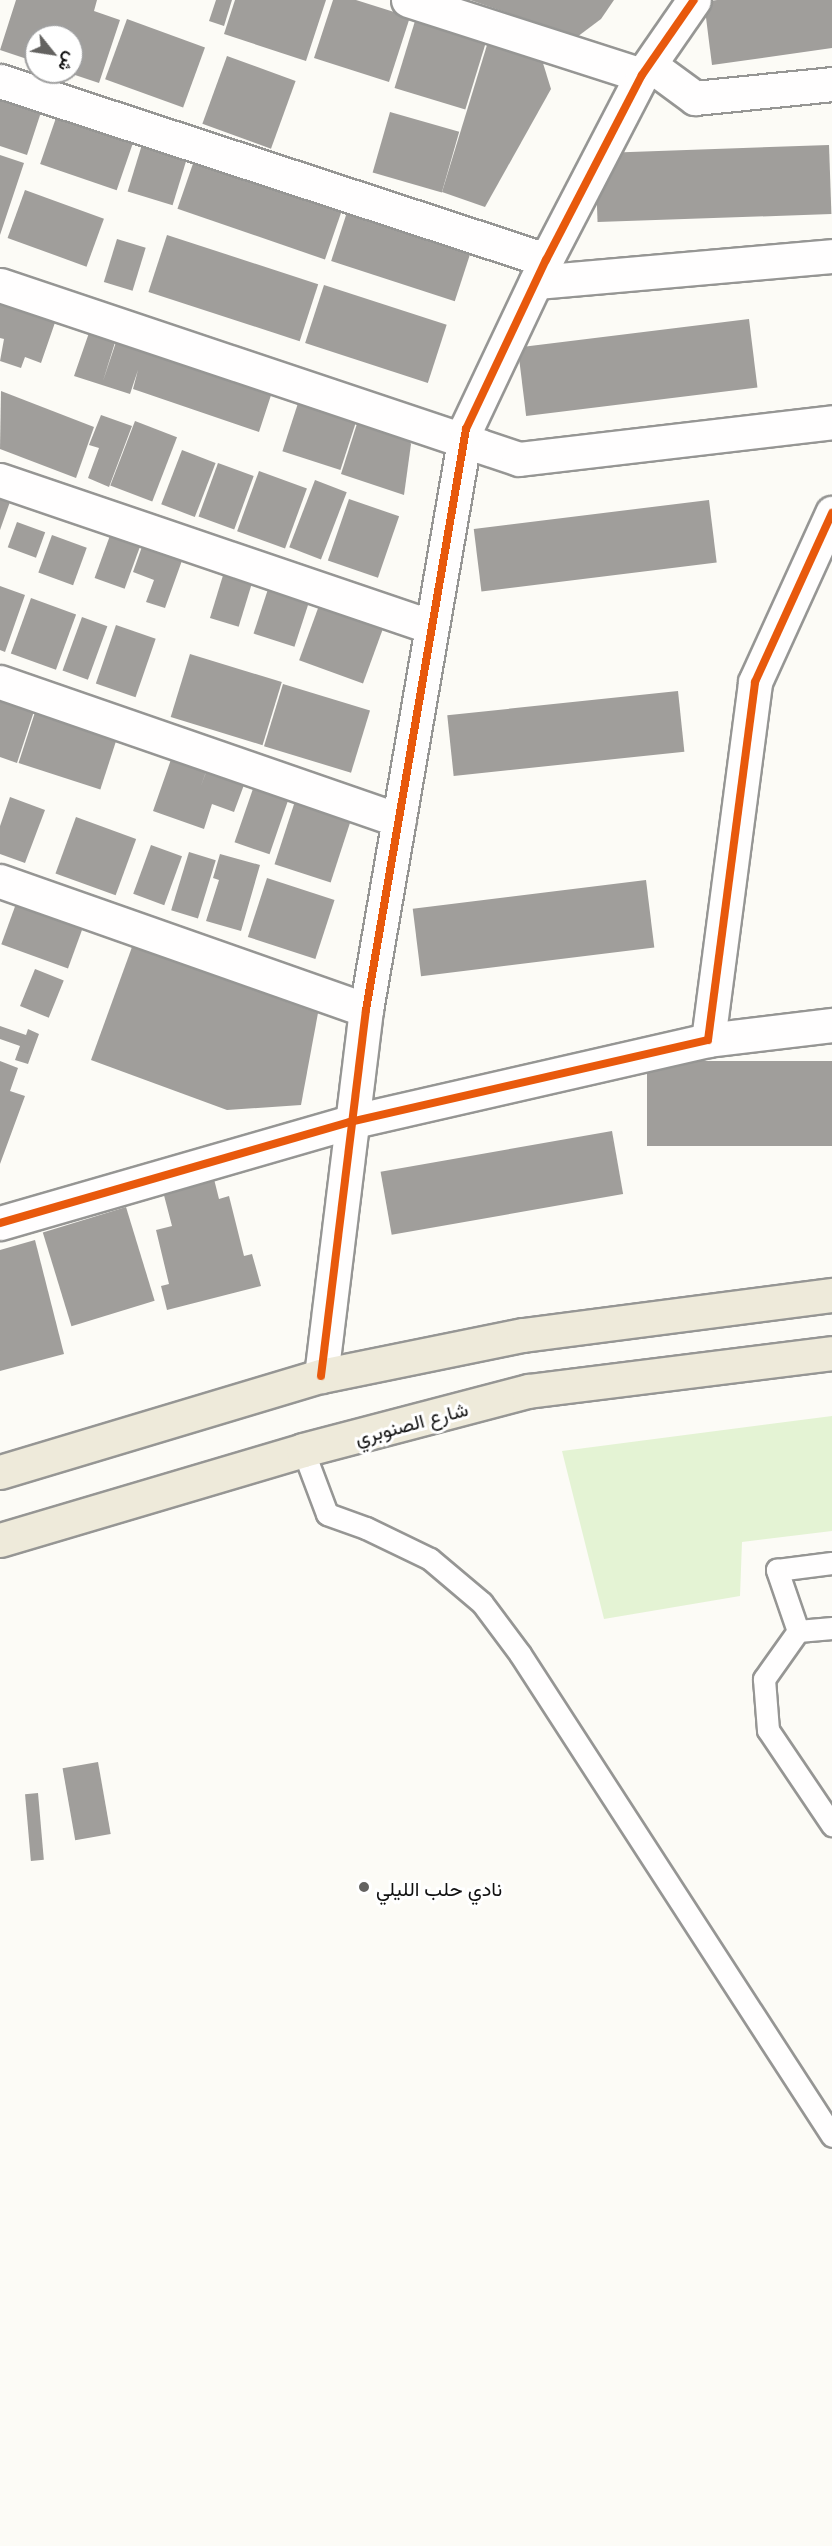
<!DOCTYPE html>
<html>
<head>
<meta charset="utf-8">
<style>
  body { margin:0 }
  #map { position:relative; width:832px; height:2546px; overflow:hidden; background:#fcfbf6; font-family:"Playfair Display",Vazirmatn,serif }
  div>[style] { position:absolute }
  .green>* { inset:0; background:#e4f3d4 }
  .building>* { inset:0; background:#a09e9b; transform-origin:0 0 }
  .roads { filter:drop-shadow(2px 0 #969694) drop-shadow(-2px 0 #969694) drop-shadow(0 2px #969694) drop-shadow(0 -2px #969694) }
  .lane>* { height:21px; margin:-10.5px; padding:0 10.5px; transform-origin:10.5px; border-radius:10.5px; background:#fffefe }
  .street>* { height:33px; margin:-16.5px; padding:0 16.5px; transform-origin:16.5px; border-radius:16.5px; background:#fffefe }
  .primary>* { height:33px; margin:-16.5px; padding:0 16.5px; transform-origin:16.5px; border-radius:16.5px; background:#eeeada }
  .cycleway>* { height:8px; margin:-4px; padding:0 4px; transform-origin:4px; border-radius:4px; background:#e8590c }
  .dots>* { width:16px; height:16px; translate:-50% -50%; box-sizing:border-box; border:3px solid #fff; border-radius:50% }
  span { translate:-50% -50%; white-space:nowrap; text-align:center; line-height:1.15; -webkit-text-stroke:6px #fff; paint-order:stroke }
  .street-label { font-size:20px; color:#101010 }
  .poi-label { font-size:20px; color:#101010 }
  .left { translate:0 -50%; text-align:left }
  .north { position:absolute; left:24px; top:24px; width:60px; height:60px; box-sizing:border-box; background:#fff; border:2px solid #9f9f9f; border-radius:50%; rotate:120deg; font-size:16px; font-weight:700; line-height:24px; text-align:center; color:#101010 }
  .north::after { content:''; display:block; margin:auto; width:21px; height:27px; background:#636260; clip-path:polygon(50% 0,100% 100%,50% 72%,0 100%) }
</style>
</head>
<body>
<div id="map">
  <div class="green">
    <div style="clip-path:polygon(832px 1416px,832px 1531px,742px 1542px,740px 1596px,604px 1619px,562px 1451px)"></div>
  </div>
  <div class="building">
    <div style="clip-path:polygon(16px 0,97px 0,94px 11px,120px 20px,99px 83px,72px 74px,72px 36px,36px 36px,36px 62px,0 50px)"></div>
    <div style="clip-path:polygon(216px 0,232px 0,224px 26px,209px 21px)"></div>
    <div style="clip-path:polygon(235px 0,326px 0,306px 61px,224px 34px)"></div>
    <div style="clip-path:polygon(333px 0,356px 0,410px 17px,389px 82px,314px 58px)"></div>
    <div style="clip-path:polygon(470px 0,614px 0,601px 19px,577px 37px)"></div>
    <div style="clip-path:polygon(717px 0,832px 0,832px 48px,712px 65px,704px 2px)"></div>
    <div style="left:127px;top:19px;width:83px;height:64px;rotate:20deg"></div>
    <div style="left:415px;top:21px;width:74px;height:70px;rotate:17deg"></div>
    <div style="clip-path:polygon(487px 45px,542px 60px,551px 89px,485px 207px,442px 192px)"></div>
    <div style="left:227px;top:56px;width:73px;height:72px;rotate:20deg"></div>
    <div style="clip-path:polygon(0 88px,44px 103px,27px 155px,0 146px)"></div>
    <div style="left:58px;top:112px;width:81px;height:55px;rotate:19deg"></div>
    <div style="left:390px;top:112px;width:72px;height:63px;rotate:16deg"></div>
    <div style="left:144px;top:138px;width:47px;height:56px;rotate:17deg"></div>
    <div style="left:829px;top:145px;width:69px;height:234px;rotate:88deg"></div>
    <div style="left:197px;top:152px;width:156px;height:60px;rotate:19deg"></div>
    <div style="clip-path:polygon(0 155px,24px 163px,0 235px)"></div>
    <div style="left:25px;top:190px;width:84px;height:51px;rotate:20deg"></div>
    <div style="left:350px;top:203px;width:130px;height:61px;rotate:18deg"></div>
    <div style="left:167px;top:235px;width:159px;height:60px;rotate:18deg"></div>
    <div style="left:117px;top:239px;width:30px;height:45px;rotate:17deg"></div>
    <div style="left:324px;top:285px;width:129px;height:61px;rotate:18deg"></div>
    <div style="clip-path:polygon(0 290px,59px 311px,41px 363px,25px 357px,21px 368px,0 361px,4px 339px,0 338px)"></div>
    <div style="left:749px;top:319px;width:69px;height:233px;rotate:83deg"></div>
    <div style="clip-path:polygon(91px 327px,117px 336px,103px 381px,118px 336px,275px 383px,259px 432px,133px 389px,138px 370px,130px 394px,74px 376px)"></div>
    <div style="clip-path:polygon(1px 391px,94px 427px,76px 478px,0 449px)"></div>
    <div style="left:300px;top:397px;width:61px;height:57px;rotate:18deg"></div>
    <div style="clip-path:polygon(361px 411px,400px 424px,411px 444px,404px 495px,341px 474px)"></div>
    <div style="clip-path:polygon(101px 415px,132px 426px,109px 487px,88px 478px,99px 448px,89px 445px)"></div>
    <div style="left:135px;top:421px;width:45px;height:69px;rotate:21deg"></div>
    <div style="left:182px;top:450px;width:36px;height:58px;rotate:21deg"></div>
    <div style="left:218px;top:463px;width:38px;height:57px;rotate:20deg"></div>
    <div style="left:259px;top:471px;width:51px;height:64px;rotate:20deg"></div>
    <div style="left:315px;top:480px;width:34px;height:72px;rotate:21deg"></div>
    <div style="clip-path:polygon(0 495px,11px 499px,0 530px)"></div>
    <div style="left:349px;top:499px;width:53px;height:65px;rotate:19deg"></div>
    <div style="left:709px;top:500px;width:63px;height:237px;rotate:83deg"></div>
    <div style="left:17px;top:522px;width:30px;height:27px;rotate:20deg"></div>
    <div style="left:112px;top:530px;width:32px;height:51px;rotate:20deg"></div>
    <div style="left:52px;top:535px;width:37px;height:40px;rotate:20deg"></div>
    <div style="clip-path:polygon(144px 541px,184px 555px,165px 608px,146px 602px,154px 580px,133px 572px)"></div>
    <div style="left:224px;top:572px;width:30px;height:48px;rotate:17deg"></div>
    <div style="clip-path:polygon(0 586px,25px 595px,5px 652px,0 650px)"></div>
    <div style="left:269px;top:586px;width:43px;height:50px;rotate:18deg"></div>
    <div style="left:31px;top:598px;width:48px;height:59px;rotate:20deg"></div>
    <div style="left:321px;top:600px;width:68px;height:64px;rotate:20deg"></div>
    <div style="left:82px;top:617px;width:27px;height:57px;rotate:20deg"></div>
    <div style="left:116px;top:625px;width:42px;height:62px;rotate:19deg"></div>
    <div style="left:190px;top:654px;width:96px;height:66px;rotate:17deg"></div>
    <div style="left:283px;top:684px;width:91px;height:65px;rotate:17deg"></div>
    <div style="clip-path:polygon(0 691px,37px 702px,17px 763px,0 757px)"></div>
    <div style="left:678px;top:691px;width:61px;height:232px;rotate:84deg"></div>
    <div style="left:38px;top:703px;width:86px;height:63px;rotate:18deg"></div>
    <div style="clip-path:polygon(175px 748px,210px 760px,201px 786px,210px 761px,248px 774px,234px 812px,212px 804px,204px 829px,153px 811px)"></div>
    <div style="left:257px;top:777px;width:37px;height:69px;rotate:19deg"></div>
    <div style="left:298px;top:792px;width:59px;height:76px;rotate:18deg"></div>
    <div style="clip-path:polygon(10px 797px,45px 810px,25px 863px,0 854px,0 826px)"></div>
    <div style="left:76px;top:817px;width:64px;height:60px;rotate:20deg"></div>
    <div style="left:151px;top:845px;width:33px;height:52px;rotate:20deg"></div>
    <div style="left:189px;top:852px;width:28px;height:61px;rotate:17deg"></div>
    <div style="clip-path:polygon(220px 854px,260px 865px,241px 931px,206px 921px,219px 880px,213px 878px)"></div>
    <div style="left:267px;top:878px;width:71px;height:62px;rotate:18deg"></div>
    <div style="left:646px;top:880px;width:68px;height:235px;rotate:83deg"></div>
    <div style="left:17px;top:901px;width:71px;height:46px;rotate:20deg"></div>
    <div style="clip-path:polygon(132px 947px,318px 1013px,301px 1105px,227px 1110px,91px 1060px)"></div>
    <div style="left:35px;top:969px;width:31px;height:40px;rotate:22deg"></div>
    <div style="clip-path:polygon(0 1026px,26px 1035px,28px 1029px,39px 1034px,28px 1064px,15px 1060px,20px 1046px,0 1039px)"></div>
    <div style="clip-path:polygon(0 1061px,18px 1068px,10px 1091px,25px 1096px,0 1164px)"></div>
    <div style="left:832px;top:1061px;width:85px;height:185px;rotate:90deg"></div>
    <div style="left:612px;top:1131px;width:64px;height:235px;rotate:80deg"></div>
    <div style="clip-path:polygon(211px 1167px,219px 1199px,229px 1196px,244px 1256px,252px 1254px,261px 1286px,167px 1310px,161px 1286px,169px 1284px,156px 1230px,172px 1226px,160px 1180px)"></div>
    <div style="left:126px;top:1207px;width:98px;height:87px;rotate:73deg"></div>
    <div style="clip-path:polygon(35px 1240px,64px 1354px,0 1371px,0 1250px)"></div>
    <div style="left:98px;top:1762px;width:73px;height:36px;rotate:80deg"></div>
    <div style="left:38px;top:1793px;width:67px;height:13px;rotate:85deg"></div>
  </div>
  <div class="roads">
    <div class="lane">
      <div style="left:303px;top:1450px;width:68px;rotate:69.4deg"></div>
      <div style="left:327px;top:1514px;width:41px;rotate:19.7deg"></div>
      <div style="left:366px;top:1528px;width:71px;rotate:25.8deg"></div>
      <div style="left:430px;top:1559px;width:68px;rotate:40.2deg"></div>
      <div style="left:482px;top:1603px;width:64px;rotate:53.3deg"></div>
      <div style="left:520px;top:1654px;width:574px;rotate:57.08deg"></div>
      <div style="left:832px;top:1628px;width:34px;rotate:175deg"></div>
      <div style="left:798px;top:1631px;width:59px;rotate:125.3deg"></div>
      <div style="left:764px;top:1679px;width:51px;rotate:85.5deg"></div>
      <div style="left:768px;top:1730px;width:115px;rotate:56deg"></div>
      <div style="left:798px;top:1631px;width:65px;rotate:-109deg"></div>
      <div style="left:777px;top:1570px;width:55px;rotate:-7.3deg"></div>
    </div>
    <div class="street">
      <div style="left:408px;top:0;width:246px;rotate:17.8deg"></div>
      <div style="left:650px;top:65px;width:56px;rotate:36.3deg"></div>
      <div style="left:695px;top:98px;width:138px;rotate:-5.8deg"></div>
      <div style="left:0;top:81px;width:575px;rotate:18.15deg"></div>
      <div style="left:536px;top:282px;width:297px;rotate:-5deg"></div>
      <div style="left:0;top:285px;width:547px;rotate:18.53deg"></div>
      <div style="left:519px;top:459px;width:315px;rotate:-6.7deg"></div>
      <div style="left:0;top:480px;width:456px;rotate:18.8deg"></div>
      <div style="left:0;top:682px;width:422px;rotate:19.1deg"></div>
      <div style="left:0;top:881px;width:388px;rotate:19.4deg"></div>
      <div style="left:708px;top:1040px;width:125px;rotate:-6.9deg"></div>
      <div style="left:0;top:1223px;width:364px;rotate:-16.1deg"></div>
      <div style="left:350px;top:1122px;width:367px;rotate:-12.9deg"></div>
      <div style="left:708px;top:1040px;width:361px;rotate:-82.5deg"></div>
      <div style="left:755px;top:682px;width:186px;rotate:-65.5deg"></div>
      <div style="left:321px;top:1376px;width:369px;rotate:-83deg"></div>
      <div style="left:366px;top:1010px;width:590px;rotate:-80.23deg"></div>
      <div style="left:466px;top:429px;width:187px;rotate:-64.7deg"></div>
      <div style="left:546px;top:260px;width:208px;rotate:-62.6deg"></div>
      <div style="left:642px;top:75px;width:91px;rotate:-55.3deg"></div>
    </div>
    <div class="primary">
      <div style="left:0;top:1472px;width:335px;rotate:-16.7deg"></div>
      <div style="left:321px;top:1376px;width:206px;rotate:-11.5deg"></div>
      <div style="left:523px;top:1335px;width:312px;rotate:-7.4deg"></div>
      <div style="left:0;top:1540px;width:316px;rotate:-16.5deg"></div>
      <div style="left:303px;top:1450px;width:233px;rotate:-14.7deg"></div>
      <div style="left:528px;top:1391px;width:306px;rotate:-7.1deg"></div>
    </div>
  </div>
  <div class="cycleway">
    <div style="left:0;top:1223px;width:364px;rotate:-16.1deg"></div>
    <div style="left:350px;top:1122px;width:367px;rotate:-12.9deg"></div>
    <div style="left:708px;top:1040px;width:361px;rotate:-82.5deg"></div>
    <div style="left:755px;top:682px;width:186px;rotate:-65.5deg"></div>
    <div style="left:321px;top:1376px;width:369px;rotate:-83deg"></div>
    <div style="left:366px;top:1010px;width:590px;rotate:-80.23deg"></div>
    <div style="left:466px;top:429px;width:187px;rotate:-64.7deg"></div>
    <div style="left:546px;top:260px;width:208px;rotate:-62.6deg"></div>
    <div style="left:642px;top:75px;width:91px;rotate:-55.3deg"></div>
  </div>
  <div class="dots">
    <div style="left:364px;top:1887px;background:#636260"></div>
  </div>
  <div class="street-label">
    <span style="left:411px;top:1422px;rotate:-15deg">شارع الصنوبري</span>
  </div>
  <div class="poi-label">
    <span class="left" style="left:376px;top:1887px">نادي حلب الليلي</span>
  </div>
  <div class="north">ش</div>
</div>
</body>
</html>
